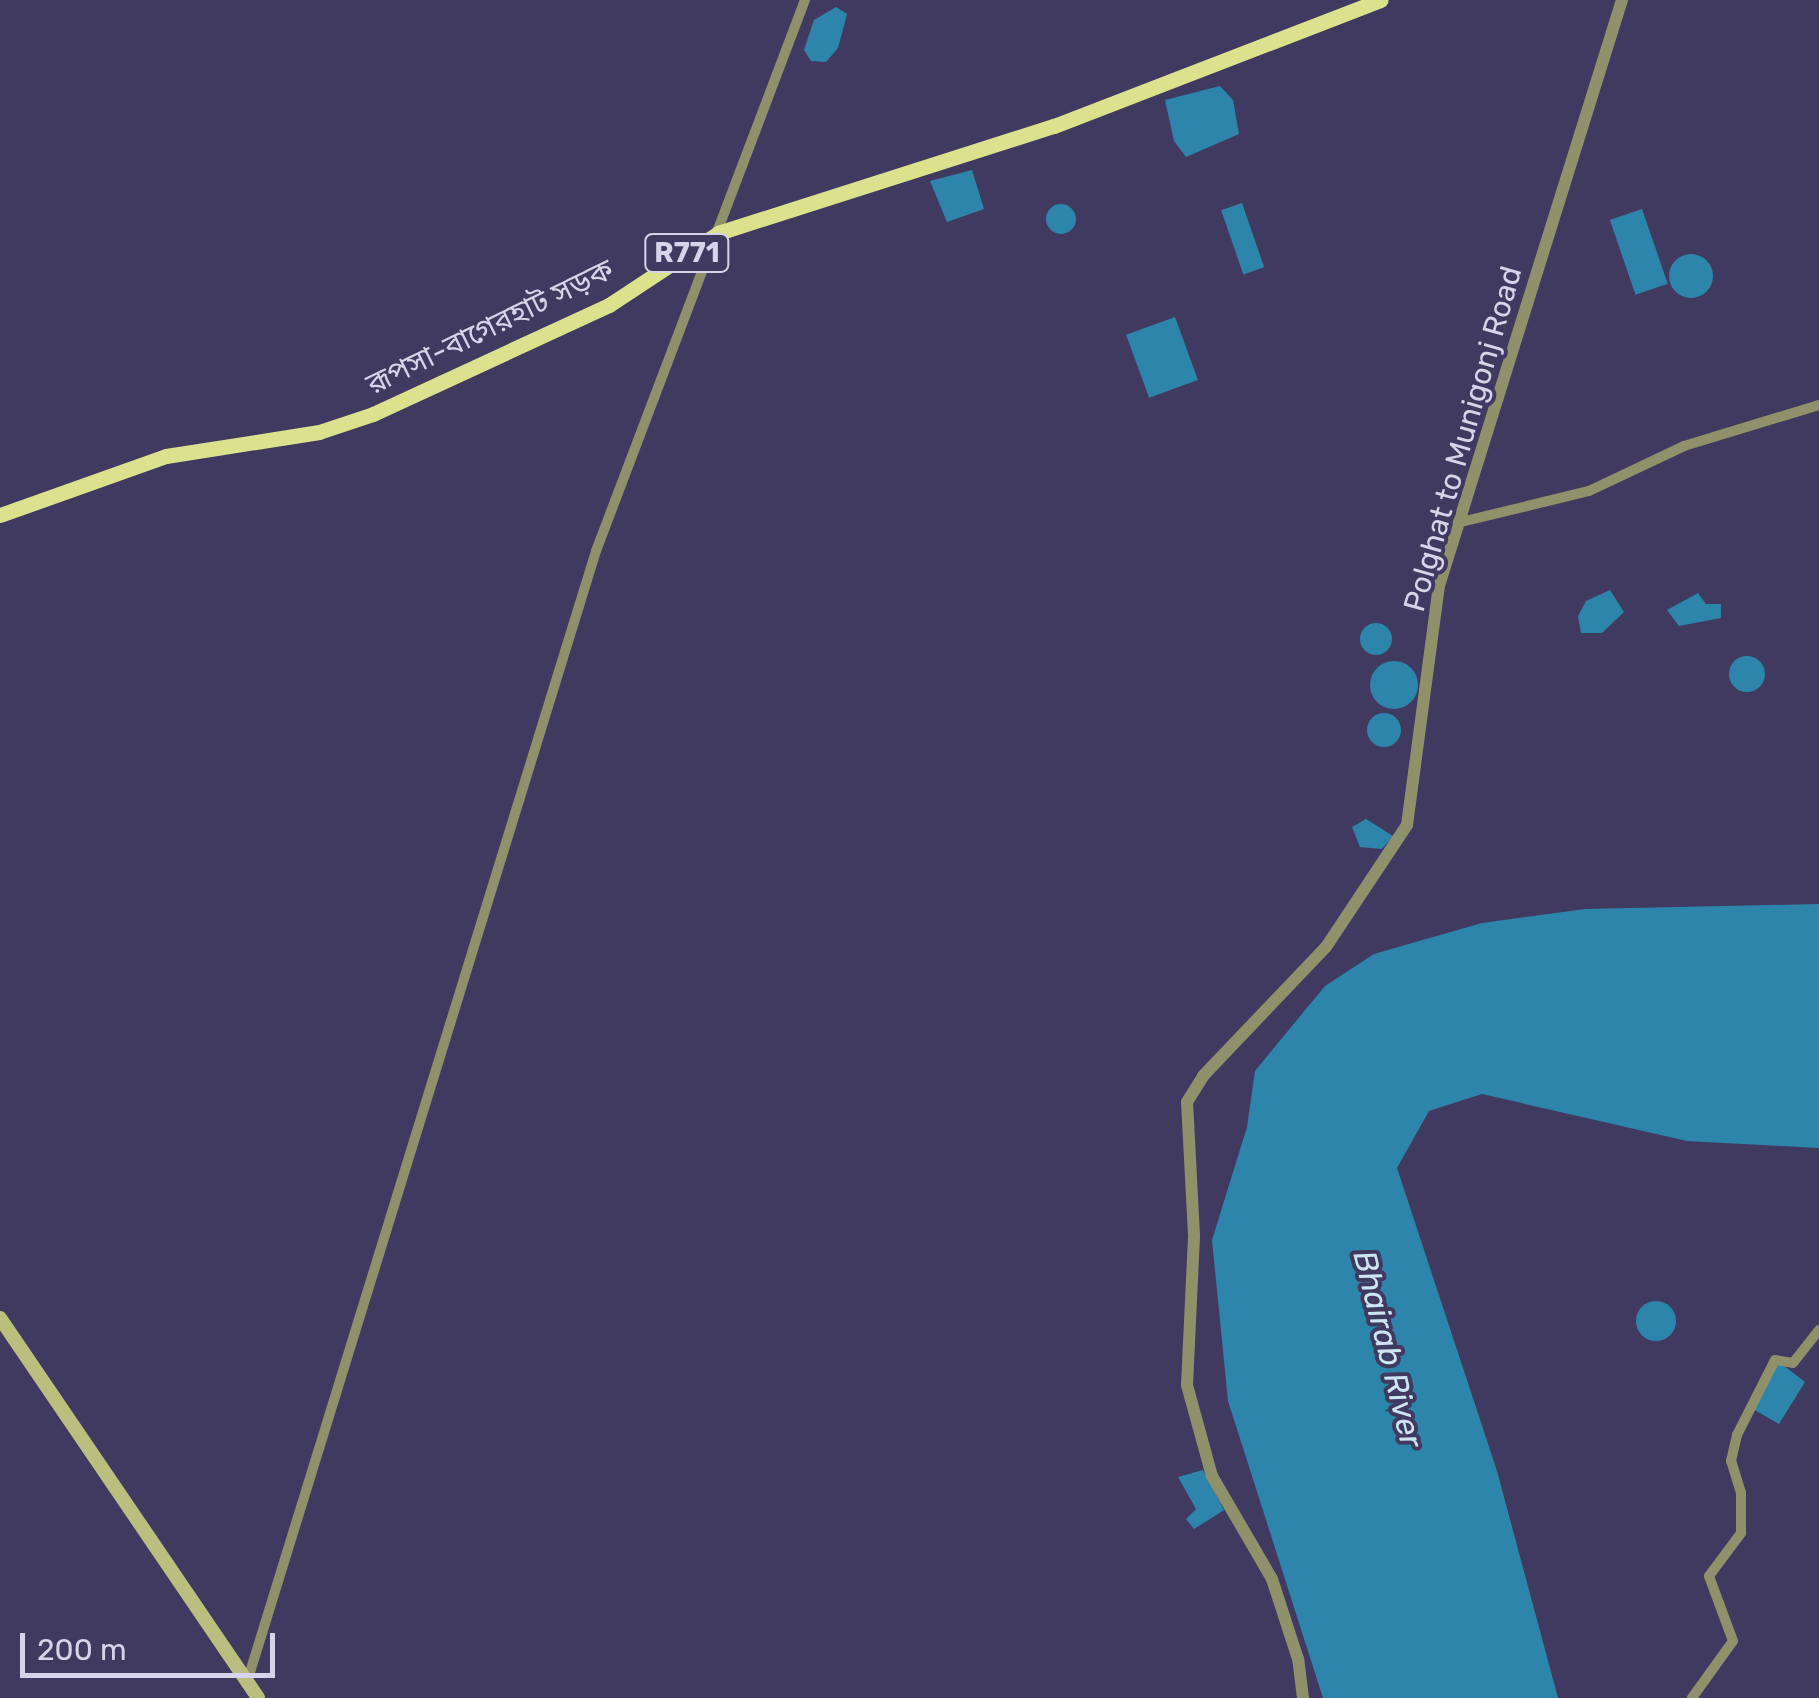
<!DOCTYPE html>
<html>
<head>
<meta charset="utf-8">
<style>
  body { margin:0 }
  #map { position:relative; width:1819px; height:1698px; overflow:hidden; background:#413a60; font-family:Rubik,"Noto Sans Bengali",sans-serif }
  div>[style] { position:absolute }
  .water>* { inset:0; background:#2e85ac; transform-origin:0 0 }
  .round { border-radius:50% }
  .minor>* { height:10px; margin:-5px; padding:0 5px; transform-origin:5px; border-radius:5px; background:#8e9169 }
  .tertiary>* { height:12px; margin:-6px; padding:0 6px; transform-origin:6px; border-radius:6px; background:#8e9169 }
  .secondary>* { height:14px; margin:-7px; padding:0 7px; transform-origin:7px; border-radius:7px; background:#babe7e }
  .primary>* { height:15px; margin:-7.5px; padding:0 7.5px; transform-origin:7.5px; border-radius:7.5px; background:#dbe18d }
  span { translate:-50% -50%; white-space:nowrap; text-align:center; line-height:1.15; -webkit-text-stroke:8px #413a60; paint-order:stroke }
  .shield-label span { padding:2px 8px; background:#413a60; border:2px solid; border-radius:8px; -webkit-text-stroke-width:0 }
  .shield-label { font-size:28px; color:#d6d3ea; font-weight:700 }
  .street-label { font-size:30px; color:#d6d3ea }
  .water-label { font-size:32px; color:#cde4f2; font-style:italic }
  .scale { position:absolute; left:20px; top:1633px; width:255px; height:45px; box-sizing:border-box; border:5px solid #d6d3ea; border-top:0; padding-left:12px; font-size:30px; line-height:35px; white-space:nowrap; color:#d6d3ea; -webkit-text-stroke:8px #413a60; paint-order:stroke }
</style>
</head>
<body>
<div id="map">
  <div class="water">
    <div style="clip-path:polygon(836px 7px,847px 14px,838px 48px,826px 62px,811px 61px,804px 50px,814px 20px)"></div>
    <div style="clip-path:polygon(1220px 86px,1233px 100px,1239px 134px,1186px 157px,1174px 141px,1165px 100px)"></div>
    <div style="clip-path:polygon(972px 170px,984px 209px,947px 222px,930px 181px)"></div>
    <div style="left:1242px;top:203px;width:68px;height:22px;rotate:71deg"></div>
    <div class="round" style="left:1046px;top:204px;width:30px;height:30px"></div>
    <div style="left:1642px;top:209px;width:79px;height:34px;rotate:71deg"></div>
    <div class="round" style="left:1669px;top:254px;width:44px;height:44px"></div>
    <div style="left:1175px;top:317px;width:67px;height:52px;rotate:70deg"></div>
    <div style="clip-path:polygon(1610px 590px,1624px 612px,1602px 633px,1581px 633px,1578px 616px,1586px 601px)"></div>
    <div style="clip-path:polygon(1698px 593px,1706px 604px,1721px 604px,1721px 618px,1679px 626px,1667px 610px)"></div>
    <div class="round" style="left:1360px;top:623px;width:32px;height:32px"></div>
    <div class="round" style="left:1729px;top:656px;width:36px;height:36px"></div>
    <div class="round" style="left:1370px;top:661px;width:48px;height:48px"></div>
    <div class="round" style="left:1367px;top:713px;width:34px;height:34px"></div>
    <div style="clip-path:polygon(1366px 819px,1393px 836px,1382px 849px,1360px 847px,1352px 827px)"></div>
    <div style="clip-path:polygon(1819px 904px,1819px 1148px,1687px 1141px,1482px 1094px,1429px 1111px,1397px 1168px,1497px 1471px,1558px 1698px,1323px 1698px,1228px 1401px,1212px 1240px,1247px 1127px,1255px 1071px,1325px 986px,1374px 954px,1482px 923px,1585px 909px)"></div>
    <div class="round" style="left:1636px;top:1301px;width:40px;height:40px"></div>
    <div style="clip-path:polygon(1779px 1362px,1805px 1382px,1779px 1424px,1753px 1409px)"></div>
    <div style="clip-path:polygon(1203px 1470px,1224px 1510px,1194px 1529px,1186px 1519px,1196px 1509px,1178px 1477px)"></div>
  </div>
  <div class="minor">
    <div style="left:1461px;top:522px;width:132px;rotate:-13.6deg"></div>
    <div style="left:1589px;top:491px;width:105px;rotate:-25.3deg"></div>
    <div style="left:1684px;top:446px;width:141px;rotate:-16.9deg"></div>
    <div style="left:247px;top:1682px;width:1184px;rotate:-72.85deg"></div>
    <div style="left:596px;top:551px;width:589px;rotate:-69.23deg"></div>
    <div style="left:1692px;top:1698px;width:70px;rotate:-54.3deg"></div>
    <div style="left:1733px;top:1641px;width:69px;rotate:-110.3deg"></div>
    <div style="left:1709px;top:1576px;width:54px;rotate:-53.3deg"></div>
    <div style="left:1741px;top:1533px;width:40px;rotate:-90deg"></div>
    <div style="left:1741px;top:1493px;width:34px;rotate:-107deg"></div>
    <div style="left:1731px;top:1461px;width:27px;rotate:-77deg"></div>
    <div style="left:1737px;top:1435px;width:84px;rotate:-63.1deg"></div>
    <div style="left:1775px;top:1360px;width:18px;rotate:9deg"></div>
    <div style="left:1793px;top:1363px;width:42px;rotate:-51.8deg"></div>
  </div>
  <div class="tertiary">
    <div style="left:1303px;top:1698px;width:39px;rotate:-97deg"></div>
    <div style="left:1298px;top:1659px;width:84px;rotate:-108deg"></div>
    <div style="left:1272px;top:1579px;width:119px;rotate:-120.2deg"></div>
    <div style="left:1212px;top:1476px;width:94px;rotate:-105.4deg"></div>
    <div style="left:1187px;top:1385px;width:150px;rotate:-87.3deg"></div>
    <div style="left:1194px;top:1235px;width:133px;rotate:-93deg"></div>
    <div style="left:1187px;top:1102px;width:31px;rotate:-58deg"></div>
    <div style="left:1203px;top:1076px;width:178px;rotate:-46.4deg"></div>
    <div style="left:1326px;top:947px;width:146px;rotate:-56.4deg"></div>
    <div style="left:1407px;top:825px;width:241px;rotate:-82.4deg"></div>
    <div style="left:1439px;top:586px;width:614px;rotate:-72.66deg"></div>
  </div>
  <div class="secondary">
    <div style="left:0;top:1318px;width:459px;rotate:55.8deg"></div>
  </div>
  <div class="primary">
    <div style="left:0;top:515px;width:176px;rotate:-19.6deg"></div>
    <div style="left:166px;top:456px;width:155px;rotate:-8.9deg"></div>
    <div style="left:319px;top:432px;width:57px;rotate:-18.4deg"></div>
    <div style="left:373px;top:414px;width:260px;rotate:-24.8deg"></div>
    <div style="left:609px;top:305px;width:131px;rotate:-33.4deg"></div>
    <div style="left:718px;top:233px;width:353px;rotate:-17.7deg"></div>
    <div style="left:1054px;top:126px;width:350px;rotate:-21.1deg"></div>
  </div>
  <div class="shield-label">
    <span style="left:687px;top:253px">R771</span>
  </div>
  <div class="street-label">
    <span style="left:490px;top:327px;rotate:-26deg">রূপসা-বাগেরহাট সড়ক</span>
    <span style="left:1463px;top:439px;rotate:-74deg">Polghat to Munigonj Road</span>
  </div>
  <div class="water-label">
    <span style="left:1388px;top:1349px;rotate:76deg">Bhairab River</span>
  </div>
  <div class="scale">200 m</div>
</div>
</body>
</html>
